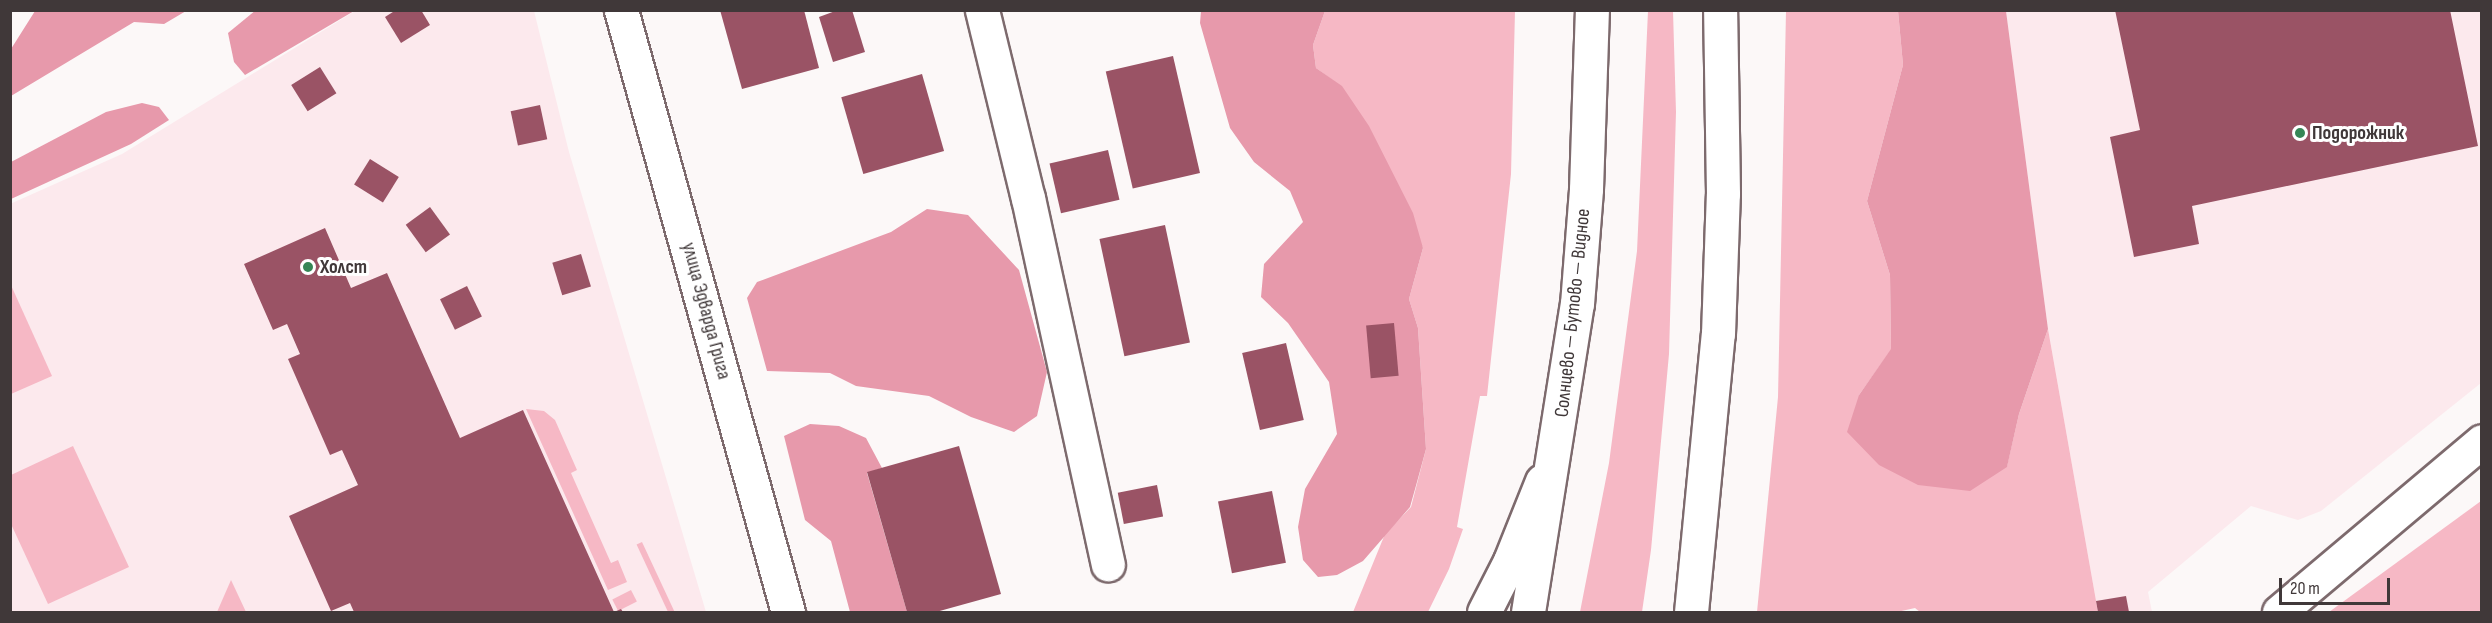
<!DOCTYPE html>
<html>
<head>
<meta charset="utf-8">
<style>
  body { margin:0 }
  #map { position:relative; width:2492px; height:623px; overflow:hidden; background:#fcf8f8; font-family:"Sofia Sans Condensed",sans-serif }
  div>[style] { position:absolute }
  .built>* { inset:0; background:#fce9ed }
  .green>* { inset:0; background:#f6b8c5; transform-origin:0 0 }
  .forest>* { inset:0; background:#e799ab }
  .building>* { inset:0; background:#9a5365; transform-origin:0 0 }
  .roads { filter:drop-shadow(2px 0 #7d6a6d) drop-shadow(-2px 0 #7d6a6d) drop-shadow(0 2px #7d6a6d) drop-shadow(0 -2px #7d6a6d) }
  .minor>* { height:33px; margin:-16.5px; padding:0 16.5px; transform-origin:16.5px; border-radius:16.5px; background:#fff }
  .major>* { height:33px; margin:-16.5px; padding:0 16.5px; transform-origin:16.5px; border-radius:16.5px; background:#fff }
  .dots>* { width:16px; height:16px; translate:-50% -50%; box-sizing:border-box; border:3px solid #fff; border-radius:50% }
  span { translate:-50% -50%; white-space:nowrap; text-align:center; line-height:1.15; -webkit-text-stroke:6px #fff; paint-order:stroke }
  .poi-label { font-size:20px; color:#403839; font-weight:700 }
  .left { translate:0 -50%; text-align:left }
  .street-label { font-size:20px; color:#403839 }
  .frame { position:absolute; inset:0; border:12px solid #403839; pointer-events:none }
  .scale { position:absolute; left:2279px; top:578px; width:111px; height:27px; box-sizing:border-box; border:3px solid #403839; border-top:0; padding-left:8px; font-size:18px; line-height:21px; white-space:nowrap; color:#403839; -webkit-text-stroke:4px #fff; paint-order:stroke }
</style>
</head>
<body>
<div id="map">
  <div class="built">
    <div style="clip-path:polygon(355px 11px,534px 11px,569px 152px,706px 612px,11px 612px,10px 204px,122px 154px)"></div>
    <div style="clip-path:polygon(2006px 11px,2481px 11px,2481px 383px,2321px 511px,2298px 520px,2251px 506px,2148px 592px,2152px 612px,2098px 612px,2048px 329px)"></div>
  </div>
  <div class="green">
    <div style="clip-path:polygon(1325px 11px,1515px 11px,1511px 174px,1487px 396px,1480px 396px,1457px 527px,1463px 529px,1449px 569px,1428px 612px,1353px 612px,1385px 534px,1411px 507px,1426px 449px,1418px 328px,1409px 299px,1423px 248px,1342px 87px,1316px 68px,1313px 45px)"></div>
    <div style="clip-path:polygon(1648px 11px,1673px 11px,1676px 112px,1669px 354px,1651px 550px,1642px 612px,1580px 612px,1609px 463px,1637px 251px)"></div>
    <div style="clip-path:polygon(1786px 11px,1898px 11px,1903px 65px,1867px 201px,1890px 275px,1891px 350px,1859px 395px,2007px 466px,2019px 414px,2048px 329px,2098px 612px,1920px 612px,1915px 608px,1897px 612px,1757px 612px,1778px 397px)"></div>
    <div style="clip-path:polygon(10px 283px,52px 376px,11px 394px,10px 394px)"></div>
    <div style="clip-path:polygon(526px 409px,544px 411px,555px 420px,577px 470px,571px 473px,611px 563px,618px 560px,627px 582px,608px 590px)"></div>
    <div style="clip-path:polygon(73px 446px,129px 567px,48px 604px,11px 524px,11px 475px)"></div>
    <div style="clip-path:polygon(2481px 501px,2481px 612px,2329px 612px)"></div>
    <div style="left:642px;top:542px;width:77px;height:6px;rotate:65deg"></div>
    <div style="clip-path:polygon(231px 580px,246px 612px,217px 612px)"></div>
    <div style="left:631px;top:590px;width:13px;height:21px;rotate:63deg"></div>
  </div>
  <div class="forest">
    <div style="clip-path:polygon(256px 10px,354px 10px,354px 11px,245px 75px,234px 62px,228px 33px)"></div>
    <div style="clip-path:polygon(35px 11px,35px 10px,186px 11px,164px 24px,134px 22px,11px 96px,11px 49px)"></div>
    <div style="clip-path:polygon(1201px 11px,1325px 11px,1313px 45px,1316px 68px,1342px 86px,1369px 126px,1413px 213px,1423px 248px,1409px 299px,1418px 328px,1426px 449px,1417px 482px,1410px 507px,1363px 561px,1337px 575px,1318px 577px,1303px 560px,1298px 527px,1305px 489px,1337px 434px,1329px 382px,1288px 323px,1261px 297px,1264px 264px,1303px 222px,1290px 191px,1254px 162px,1230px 128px,1200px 23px)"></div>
    <div style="clip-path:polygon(1898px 11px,2006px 11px,2048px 329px,2019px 414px,2007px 467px,1970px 491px,1918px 485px,1879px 465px,1847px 432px,1859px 395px,1891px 349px,1890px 275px,1867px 201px,1903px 65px)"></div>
    <div style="clip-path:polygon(142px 103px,159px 107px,169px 120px,131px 144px,11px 199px,11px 162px,106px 112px)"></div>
    <div style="clip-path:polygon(927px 209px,968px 215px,1019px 270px,1047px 372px,1037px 416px,1014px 432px,971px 417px,929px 396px,856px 386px,830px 373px,767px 371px,747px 298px,757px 282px,891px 232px)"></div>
    <div style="clip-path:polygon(810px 424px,839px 426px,866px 438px,882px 468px,867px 473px,907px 612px,850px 612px,831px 541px,805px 520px,784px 436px)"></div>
  </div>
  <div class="building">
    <div style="clip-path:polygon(396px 10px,421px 10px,430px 25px,401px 43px,385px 17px)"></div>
    <div style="clip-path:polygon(720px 10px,804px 10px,819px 68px,742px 89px)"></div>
    <div style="clip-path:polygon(838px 10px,852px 10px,865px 52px,833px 62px,819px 17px)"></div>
    <div style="clip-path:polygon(2115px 10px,2450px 10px,2478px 146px,2192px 206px,2199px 244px,2134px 257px,2110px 137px,2140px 130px)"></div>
    <div style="left:1173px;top:56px;width:120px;height:69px;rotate:77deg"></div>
    <div style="left:320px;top:67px;width:31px;height:34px;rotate:58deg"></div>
    <div style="left:922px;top:74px;width:80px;height:84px;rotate:74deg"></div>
    <div style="left:540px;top:105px;width:35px;height:30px;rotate:78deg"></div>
    <div style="left:1108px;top:150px;width:51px;height:60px;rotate:77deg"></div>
    <div style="left:370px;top:159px;width:34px;height:30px;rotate:32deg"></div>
    <div style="left:430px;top:207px;width:34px;height:30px;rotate:54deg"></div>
    <div style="left:1165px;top:225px;width:120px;height:67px;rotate:78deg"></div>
    <div style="clip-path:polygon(325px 228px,351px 288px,387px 273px,460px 438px,523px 410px,614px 612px,621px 609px,623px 612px,354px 612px,350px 603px,331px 611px,289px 516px,358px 485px,342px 450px,330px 455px,288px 359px,300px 354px,287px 324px,273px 330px,244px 264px)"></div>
    <div style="left:581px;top:254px;width:34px;height:30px;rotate:73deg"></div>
    <div style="left:467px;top:286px;width:34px;height:30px;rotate:64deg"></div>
    <div style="left:1394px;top:323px;width:53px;height:28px;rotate:85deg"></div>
    <div style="left:1286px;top:343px;width:79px;height:45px;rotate:77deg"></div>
    <div style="clip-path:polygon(959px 446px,1001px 594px,936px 612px,907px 612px,867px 472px)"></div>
    <div style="left:1157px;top:485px;width:32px;height:40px;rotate:79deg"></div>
    <div style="left:1272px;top:491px;width:73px;height:55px;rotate:79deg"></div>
    <div style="clip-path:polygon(2126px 596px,2129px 612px,2098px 612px,2096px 601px)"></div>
  </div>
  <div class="roads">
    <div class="minor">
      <div style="left:621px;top:10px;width:625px;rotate:74.5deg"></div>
      <div style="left:982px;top:10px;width:194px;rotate:76.3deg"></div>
      <div style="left:1028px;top:198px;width:375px;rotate:77.7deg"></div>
      <div style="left:1484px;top:612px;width:57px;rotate:-63deg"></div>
      <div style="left:1510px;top:561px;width:86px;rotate:-68.2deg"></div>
      <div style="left:2279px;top:612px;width:265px;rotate:-40.1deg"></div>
    </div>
    <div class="major">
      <div style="left:1528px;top:612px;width:312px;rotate:-81deg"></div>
      <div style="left:1577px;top:304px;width:115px;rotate:-85.5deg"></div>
      <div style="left:1586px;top:189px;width:179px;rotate:-88.1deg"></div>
      <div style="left:1691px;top:612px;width:279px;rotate:-84.5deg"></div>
      <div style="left:1718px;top:334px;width:140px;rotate:-88deg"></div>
      <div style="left:1723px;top:194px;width:184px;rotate:-90.9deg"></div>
    </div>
  </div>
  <div class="dots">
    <div style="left:2300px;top:133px;background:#368656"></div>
    <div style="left:308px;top:267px;background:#368656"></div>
  </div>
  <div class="poi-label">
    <span class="left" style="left:2312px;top:133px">Подорожник</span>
    <span class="left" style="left:320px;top:267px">Холст</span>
  </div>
  <div class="street-label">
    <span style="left:706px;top:311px;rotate:75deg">улица Эдварда Грига</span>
    <span style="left:1573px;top:313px;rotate:-84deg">Солнцево — Бутово — Видное</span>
  </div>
  <div class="frame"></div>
  <div class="scale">20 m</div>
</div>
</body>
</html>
